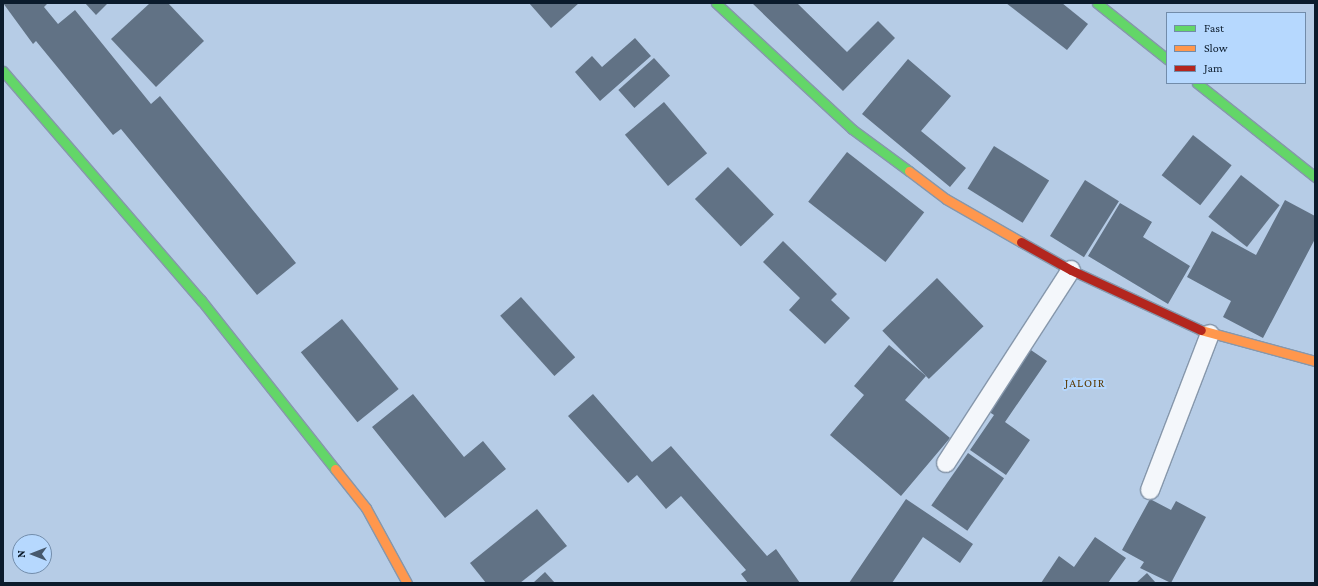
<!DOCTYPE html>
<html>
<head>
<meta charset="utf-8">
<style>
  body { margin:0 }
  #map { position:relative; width:1318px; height:586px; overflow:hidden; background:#b6cce6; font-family:"Crimson Pro",serif }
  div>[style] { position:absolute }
  .building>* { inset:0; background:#617285; transform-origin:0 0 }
  .roads { filter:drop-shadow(1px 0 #8697ab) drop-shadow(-1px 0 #8697ab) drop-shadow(0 1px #8697ab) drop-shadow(0 -1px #8697ab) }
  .lane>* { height:18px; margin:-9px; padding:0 9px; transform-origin:9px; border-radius:9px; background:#f4f7fb }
  .fast>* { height:9px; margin:-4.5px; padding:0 4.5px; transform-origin:4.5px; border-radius:4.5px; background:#63d668 }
  .slow>* { height:9px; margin:-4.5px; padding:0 4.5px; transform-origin:4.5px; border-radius:4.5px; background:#ff974d }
  .jam>* { height:9px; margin:-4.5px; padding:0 4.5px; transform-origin:4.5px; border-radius:4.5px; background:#b3261e }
  span { translate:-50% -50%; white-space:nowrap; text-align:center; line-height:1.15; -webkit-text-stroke:4px #b6d8fe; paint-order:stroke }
  .quarter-label { font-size:12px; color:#5a3800; letter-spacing:1px }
  .frame { position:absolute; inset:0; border:4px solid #0b1b2c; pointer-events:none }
  .legend { position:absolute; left:1166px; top:12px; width:140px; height:72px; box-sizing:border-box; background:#b6d8fe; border:1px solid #728caa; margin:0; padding:5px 7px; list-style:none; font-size:12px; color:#0b1b2c }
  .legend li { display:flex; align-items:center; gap:8px; height:20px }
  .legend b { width:20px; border:1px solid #728caa }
  .north { position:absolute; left:12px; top:534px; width:40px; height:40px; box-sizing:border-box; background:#b6d8fe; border:1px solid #728caa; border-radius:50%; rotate:270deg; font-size:11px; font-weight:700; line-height:16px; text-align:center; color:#0b1b2c }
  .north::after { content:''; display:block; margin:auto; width:14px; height:18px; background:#47596d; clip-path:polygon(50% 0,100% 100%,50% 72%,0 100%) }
</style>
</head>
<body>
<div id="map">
  <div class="building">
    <div style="clip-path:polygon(3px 3px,48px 3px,44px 7px,58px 24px,75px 10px,151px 104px,160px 96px,296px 263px,257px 295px,121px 129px,113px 135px,36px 41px,33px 44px)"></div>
    <div style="clip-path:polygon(85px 3px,108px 3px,96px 15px)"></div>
    <div style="clip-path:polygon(150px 3px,168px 3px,204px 41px,156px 87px,111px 39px)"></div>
    <div style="clip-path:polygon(529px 3px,579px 3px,551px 28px)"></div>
    <div style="clip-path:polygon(752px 3px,797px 3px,847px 52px,878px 21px,895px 38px,843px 91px)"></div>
    <div style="clip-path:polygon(1006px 3px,1062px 3px,1088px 24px,1067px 50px)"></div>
    <div style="clip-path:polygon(635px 38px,651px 56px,600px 101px,575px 72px,592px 56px,602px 67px)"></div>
    <div style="left:654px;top:58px;width:24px;height:48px;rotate:48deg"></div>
    <div style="clip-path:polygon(908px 59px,951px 96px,921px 131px,966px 168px,950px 187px,862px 114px)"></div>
    <div style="left:664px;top:102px;width:67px;height:51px;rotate:50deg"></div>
    <div style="left:1193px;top:135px;width:49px;height:51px;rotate:38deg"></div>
    <div style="left:994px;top:146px;width:65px;height:50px;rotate:32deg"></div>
    <div style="left:847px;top:152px;width:98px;height:63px;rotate:38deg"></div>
    <div style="left:728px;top:167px;width:66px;height:46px;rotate:46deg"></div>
    <div style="left:1241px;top:175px;width:49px;height:53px;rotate:38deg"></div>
    <div style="left:1085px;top:180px;width:40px;height:66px;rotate:32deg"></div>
    <div style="clip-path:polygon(1285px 200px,1315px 216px,1315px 239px,1263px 338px,1223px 317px,1231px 301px,1187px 277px,1212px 231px,1256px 255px)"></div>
    <div style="clip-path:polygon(1120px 203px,1152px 222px,1143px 237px,1190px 266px,1168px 304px,1088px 256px)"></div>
    <div style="clip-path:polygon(783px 241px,837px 294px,831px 300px,850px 318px,825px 344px,789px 310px,800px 298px,763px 262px)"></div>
    <div style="left:937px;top:278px;width:67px;height:76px;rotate:46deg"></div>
    <div style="left:521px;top:297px;width:81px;height:28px;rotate:48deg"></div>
    <div style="left:342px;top:319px;width:90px;height:53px;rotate:51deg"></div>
    <div style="clip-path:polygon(889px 345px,926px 376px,905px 400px,950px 438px,901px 496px,830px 435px,864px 395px,854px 386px)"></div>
    <div style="clip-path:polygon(1025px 346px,1047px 361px,1005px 422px,1030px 440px,1006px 475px,970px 450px,994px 415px,983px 408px)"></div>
    <div style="clip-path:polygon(413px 394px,464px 457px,483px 441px,506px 469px,445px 518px,372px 427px)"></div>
    <div style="clip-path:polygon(593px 394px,652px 462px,671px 446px,767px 556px,776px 549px,800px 583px,748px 583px,741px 574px,746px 570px,681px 496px,666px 509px,637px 475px,628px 483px,568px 416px)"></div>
    <div style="left:968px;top:453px;width:44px;height:64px;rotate:35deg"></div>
    <div style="clip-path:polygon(906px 499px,973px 544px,960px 563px,923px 537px,892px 583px,849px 583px)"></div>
    <div style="clip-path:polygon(1150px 499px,1171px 510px,1176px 501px,1206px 517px,1171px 583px,1140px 568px,1144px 562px,1122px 550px)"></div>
    <div style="clip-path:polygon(537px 509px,567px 546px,520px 583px,486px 583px,470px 563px)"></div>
    <div style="clip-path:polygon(1095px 537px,1126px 558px,1108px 583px,1041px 583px,1059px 556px,1074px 567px)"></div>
    <div style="clip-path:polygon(545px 572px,555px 583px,533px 583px)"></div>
    <div style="clip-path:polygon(1147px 573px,1156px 583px,1136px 583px)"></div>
  </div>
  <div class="roads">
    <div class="lane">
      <div style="left:946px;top:463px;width:230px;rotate:-57.1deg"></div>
      <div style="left:1150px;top:490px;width:167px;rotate:-69deg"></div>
    </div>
    <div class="fast">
      <div style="left:716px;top:3px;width:185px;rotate:42.8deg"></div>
      <div style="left:852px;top:129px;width:71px;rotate:36.4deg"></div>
      <div style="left:1097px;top:3px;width:90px;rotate:38.7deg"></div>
      <div style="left:3px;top:71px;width:303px;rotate:49.2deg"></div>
      <div style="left:201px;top:300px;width:216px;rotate:51.6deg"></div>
      <div style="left:1197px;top:83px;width:151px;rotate:38.5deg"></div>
    </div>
    <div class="slow">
      <div style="left:909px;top:171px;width:46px;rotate:37.1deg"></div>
      <div style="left:946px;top:199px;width:86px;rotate:29.8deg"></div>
      <div style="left:1201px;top:330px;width:118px;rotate:15.2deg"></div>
      <div style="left:335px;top:469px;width:50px;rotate:51.5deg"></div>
      <div style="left:366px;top:508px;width:85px;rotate:61.3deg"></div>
    </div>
    <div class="jam">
      <div style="left:1021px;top:242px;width:57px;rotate:29.2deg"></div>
      <div style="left:1071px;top:270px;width:143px;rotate:24.8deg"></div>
    </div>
  </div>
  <div class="quarter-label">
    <span style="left:1085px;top:384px">JALOIR</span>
  </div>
  <div class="frame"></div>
  <ul class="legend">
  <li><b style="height:5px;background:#63d668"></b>Fast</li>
  <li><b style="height:5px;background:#ff974d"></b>Slow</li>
  <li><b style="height:5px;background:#b3261e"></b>Jam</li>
  </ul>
  <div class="north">N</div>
</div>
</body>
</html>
